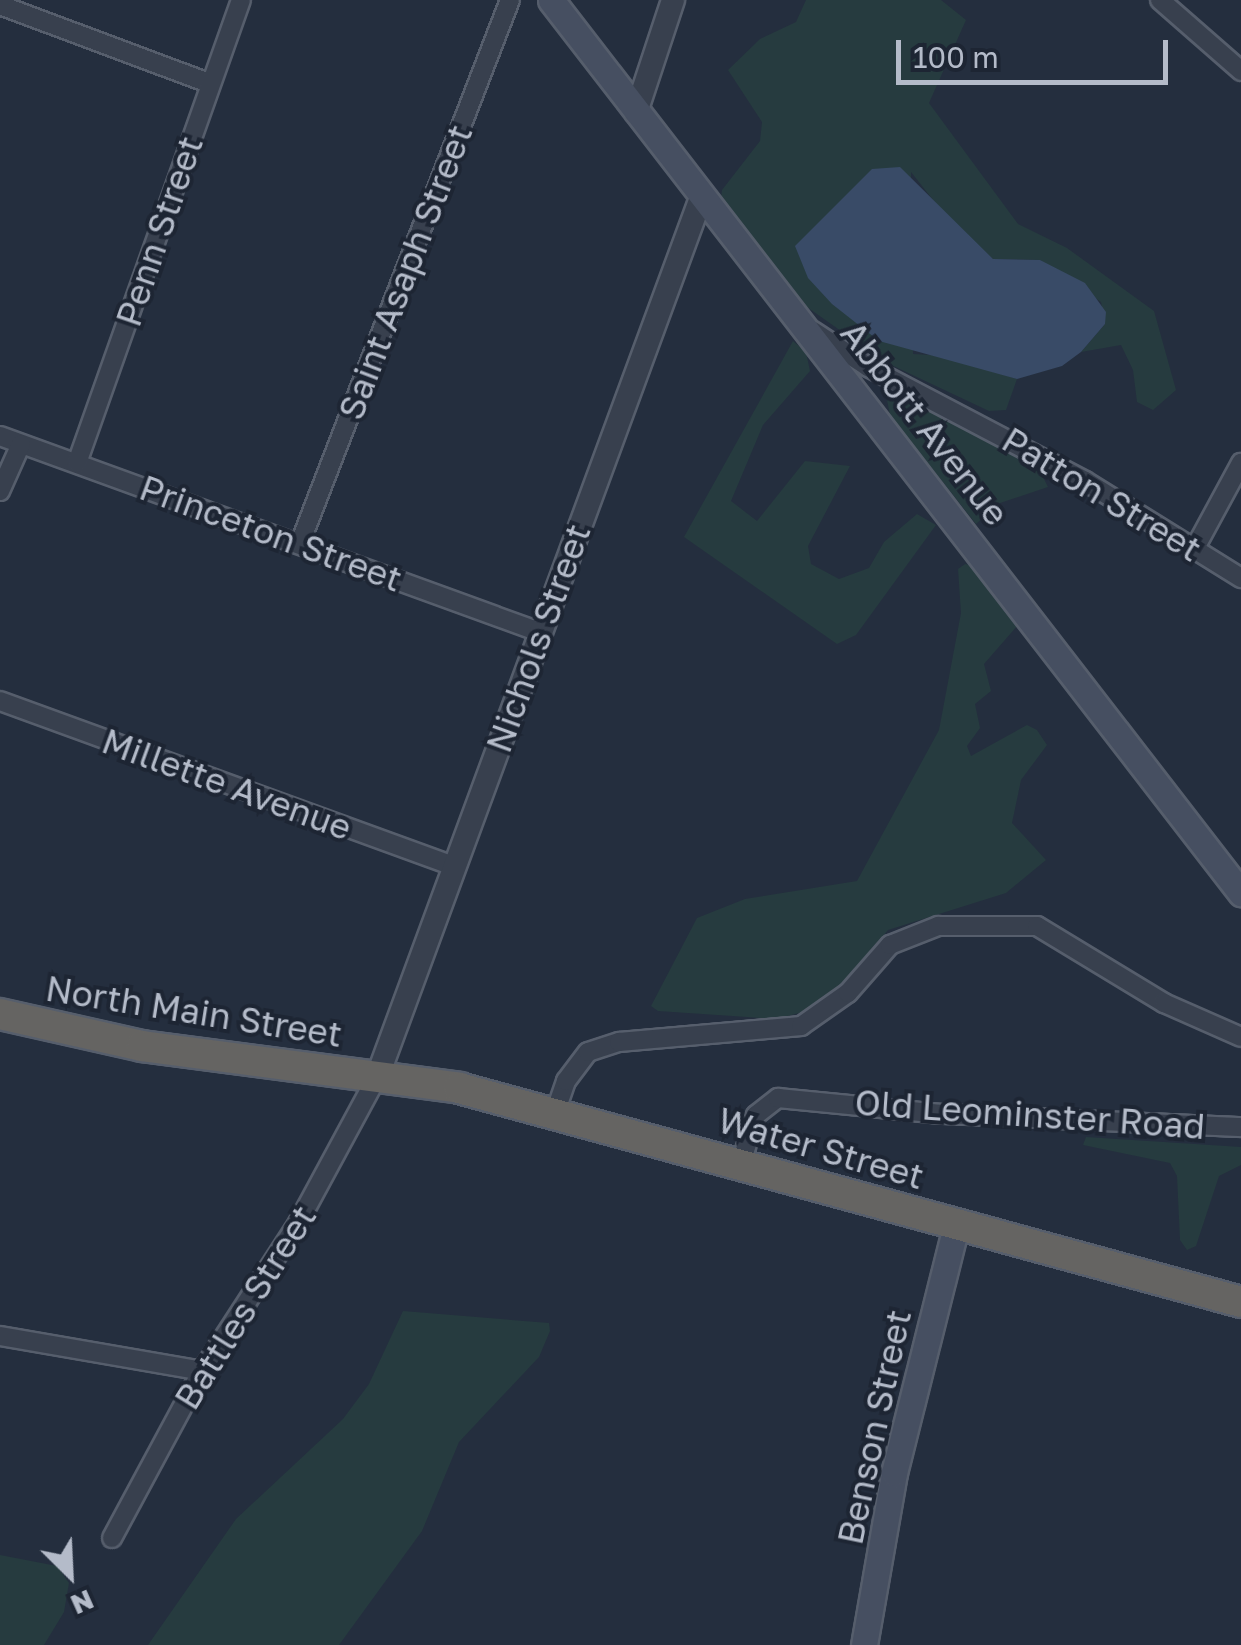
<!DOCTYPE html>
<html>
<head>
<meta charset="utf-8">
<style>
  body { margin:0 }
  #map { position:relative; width:1241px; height:1645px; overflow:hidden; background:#242e3e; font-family:"Golos Text",sans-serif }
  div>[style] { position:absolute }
  .green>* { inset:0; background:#263b3f }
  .water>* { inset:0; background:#394b67 }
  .roads { filter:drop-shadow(2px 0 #565e6c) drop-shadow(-2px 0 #565e6c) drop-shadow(0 2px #565e6c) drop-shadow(0 -2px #565e6c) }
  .minor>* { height:18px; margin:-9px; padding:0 9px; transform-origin:9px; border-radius:9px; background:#38404e }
  .tertiary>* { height:22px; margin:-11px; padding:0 11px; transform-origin:11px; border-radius:11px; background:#38404e }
  .secondary>* { height:25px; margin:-12.5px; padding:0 12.5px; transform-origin:12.5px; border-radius:12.5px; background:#464f61 }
  .trunk>* { height:30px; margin:-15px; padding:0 15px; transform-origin:15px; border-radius:15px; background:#656462 }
  span { translate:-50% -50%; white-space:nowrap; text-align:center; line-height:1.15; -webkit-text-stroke:8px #1d2533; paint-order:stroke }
  .street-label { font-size:35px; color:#b4bbc9 }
  .north { position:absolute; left:20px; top:1525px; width:100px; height:100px; -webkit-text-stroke:8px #1d2533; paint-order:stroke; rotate:156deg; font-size:28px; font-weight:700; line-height:40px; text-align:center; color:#b4bbc9 }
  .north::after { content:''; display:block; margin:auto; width:35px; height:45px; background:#b4bbc9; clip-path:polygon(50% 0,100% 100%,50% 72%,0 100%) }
  .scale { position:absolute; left:896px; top:40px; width:272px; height:45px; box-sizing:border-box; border:5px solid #b4bbc9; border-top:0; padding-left:12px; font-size:30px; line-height:35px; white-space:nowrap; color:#b4bbc9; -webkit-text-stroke:8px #1d2533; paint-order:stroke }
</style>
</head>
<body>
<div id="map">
  <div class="green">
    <div style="clip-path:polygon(806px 0,941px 0,966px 20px,929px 103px,1018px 224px,1067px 248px,1154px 311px,1176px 390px,1153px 410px,1137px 402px,1133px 370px,1121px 345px,1081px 352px,1105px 324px,1101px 302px,1040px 260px,993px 259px,956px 229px,911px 172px,913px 354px,949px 356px,1017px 379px,1006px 410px,989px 411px,885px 362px,797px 300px,719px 211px,722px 190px,760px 141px,762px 122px,728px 70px,760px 39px,796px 22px)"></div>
    <div style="clip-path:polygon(793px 341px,806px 352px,810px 371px,763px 425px,731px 501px,757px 521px,805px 461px,850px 466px,808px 546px,811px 564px,839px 579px,869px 568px,884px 542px,917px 514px,936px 525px,856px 635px,837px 644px,684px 537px)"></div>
    <div style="clip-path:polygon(886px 395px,916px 401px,1040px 471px,1048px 487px,1000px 503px,976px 524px,890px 415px)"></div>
    <div style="clip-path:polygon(965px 564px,974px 566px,1018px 625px,984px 664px,991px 691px,975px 704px,980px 728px,967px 746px,971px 756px,1027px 725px,1037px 730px,1047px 745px,1021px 780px,1012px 823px,1046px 860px,1006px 893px,888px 930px,829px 1000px,799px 1013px,777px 1019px,658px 1011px,651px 1006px,697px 918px,745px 899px,857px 881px,939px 730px,961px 613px,958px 569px)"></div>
    <div style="clip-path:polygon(1086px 1137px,1241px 1147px,1241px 1165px,1219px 1176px,1196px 1246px,1187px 1250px,1180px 1240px,1177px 1176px,1170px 1163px,1083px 1145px)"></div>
    <div style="clip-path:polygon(403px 1311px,549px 1323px,550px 1331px,539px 1357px,459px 1442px,422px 1531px,339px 1645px,148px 1645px,236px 1519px,343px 1419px,369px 1384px)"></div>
    <div style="clip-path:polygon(0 1555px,57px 1566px,69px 1583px,64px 1612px,44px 1645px,0 1645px)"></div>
  </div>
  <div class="water">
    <div style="clip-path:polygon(900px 167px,993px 259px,1040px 260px,1085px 283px,1106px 312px,1105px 324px,1081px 352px,1062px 366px,1017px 379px,879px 341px,832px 304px,808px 278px,795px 246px,872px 169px)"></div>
  </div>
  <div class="roads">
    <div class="minor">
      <div style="left:1160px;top:0;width:108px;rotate:41.2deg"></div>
      <div style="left:0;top:5px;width:225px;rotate:20.5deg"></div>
      <div style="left:813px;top:331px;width:66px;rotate:33.2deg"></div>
      <div style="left:868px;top:367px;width:245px;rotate:27.7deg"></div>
      <div style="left:1085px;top:481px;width:184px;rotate:31.9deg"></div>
      <div style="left:0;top:436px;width:577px;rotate:19.97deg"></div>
      <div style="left:77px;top:463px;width:491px;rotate:-70.5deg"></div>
      <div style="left:0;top:491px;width:51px;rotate:-65.9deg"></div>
      <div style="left:300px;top:543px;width:582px;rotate:-68.86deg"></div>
      <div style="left:1195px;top:548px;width:97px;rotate:-61.6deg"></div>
      <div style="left:0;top:701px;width:483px;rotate:20deg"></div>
      <div style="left:555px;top:1113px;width:34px;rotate:-71deg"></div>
      <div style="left:566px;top:1081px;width:36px;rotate:-53deg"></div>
      <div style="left:588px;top:1052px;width:33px;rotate:-18deg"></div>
      <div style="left:619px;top:1042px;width:183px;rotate:-5deg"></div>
      <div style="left:801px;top:1026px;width:57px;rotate:-35.1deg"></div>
      <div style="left:848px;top:993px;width:64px;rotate:-48.8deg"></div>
      <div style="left:890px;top:945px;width:52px;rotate:-21.6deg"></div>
      <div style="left:938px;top:926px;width:99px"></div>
      <div style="left:1037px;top:926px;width:149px;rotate:31.2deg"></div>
      <div style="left:1164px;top:1003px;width:84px;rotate:23.8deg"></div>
      <div style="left:741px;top:1163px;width:50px;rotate:-72.6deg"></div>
      <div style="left:756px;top:1115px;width:28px;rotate:-38deg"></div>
      <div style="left:778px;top:1098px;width:164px;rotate:5.6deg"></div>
      <div style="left:941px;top:1114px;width:300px;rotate:2.5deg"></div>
      <div style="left:0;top:1336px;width:205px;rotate:9.8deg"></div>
      <div style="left:112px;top:1538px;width:190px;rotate:-61.7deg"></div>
      <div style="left:202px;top:1371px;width:176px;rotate:-57deg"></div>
      <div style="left:298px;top:1223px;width:168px;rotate:-61.6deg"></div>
    </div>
    <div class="tertiary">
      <div style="left:636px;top:112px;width:118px;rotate:-71.7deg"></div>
      <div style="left:378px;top:1075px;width:931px;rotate:-69.78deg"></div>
    </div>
    <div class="secondary">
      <div style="left:551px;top:0;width:1129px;rotate:52.31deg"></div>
      <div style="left:864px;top:1645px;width:175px;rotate:-80.1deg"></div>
      <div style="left:894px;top:1473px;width:255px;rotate:-75.9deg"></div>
    </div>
    <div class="trunk">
      <div style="left:0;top:1014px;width:146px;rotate:12.7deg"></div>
      <div style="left:142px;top:1046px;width:320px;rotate:7.5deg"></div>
      <div style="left:459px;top:1088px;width:811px;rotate:15.3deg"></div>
    </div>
  </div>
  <div class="street-label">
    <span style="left:159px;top:231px;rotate:-71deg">Penn Street</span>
    <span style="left:405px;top:272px;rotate:-69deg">Saint Asaph Street</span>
    <span style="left:925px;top:423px;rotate:52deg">Abbott Avenue</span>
    <span style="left:1102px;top:494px;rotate:31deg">Patton Street</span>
    <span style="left:271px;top:533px;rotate:20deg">Princeton Street</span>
    <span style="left:538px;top:638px;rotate:-70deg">Nichols Street</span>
    <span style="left:227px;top:784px;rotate:20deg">Millette Avenue</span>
    <span style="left:194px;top:1011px;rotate:9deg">North Main Street</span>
    <span style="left:1030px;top:1114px;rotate:4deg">Old Leominster Road</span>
    <span style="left:821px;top:1148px;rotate:16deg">Water Street</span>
    <span style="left:245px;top:1307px;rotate:-58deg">Battles Street</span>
    <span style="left:874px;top:1427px;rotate:-78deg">Benson Street</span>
  </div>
  <div class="north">N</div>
  <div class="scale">100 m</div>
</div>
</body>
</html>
